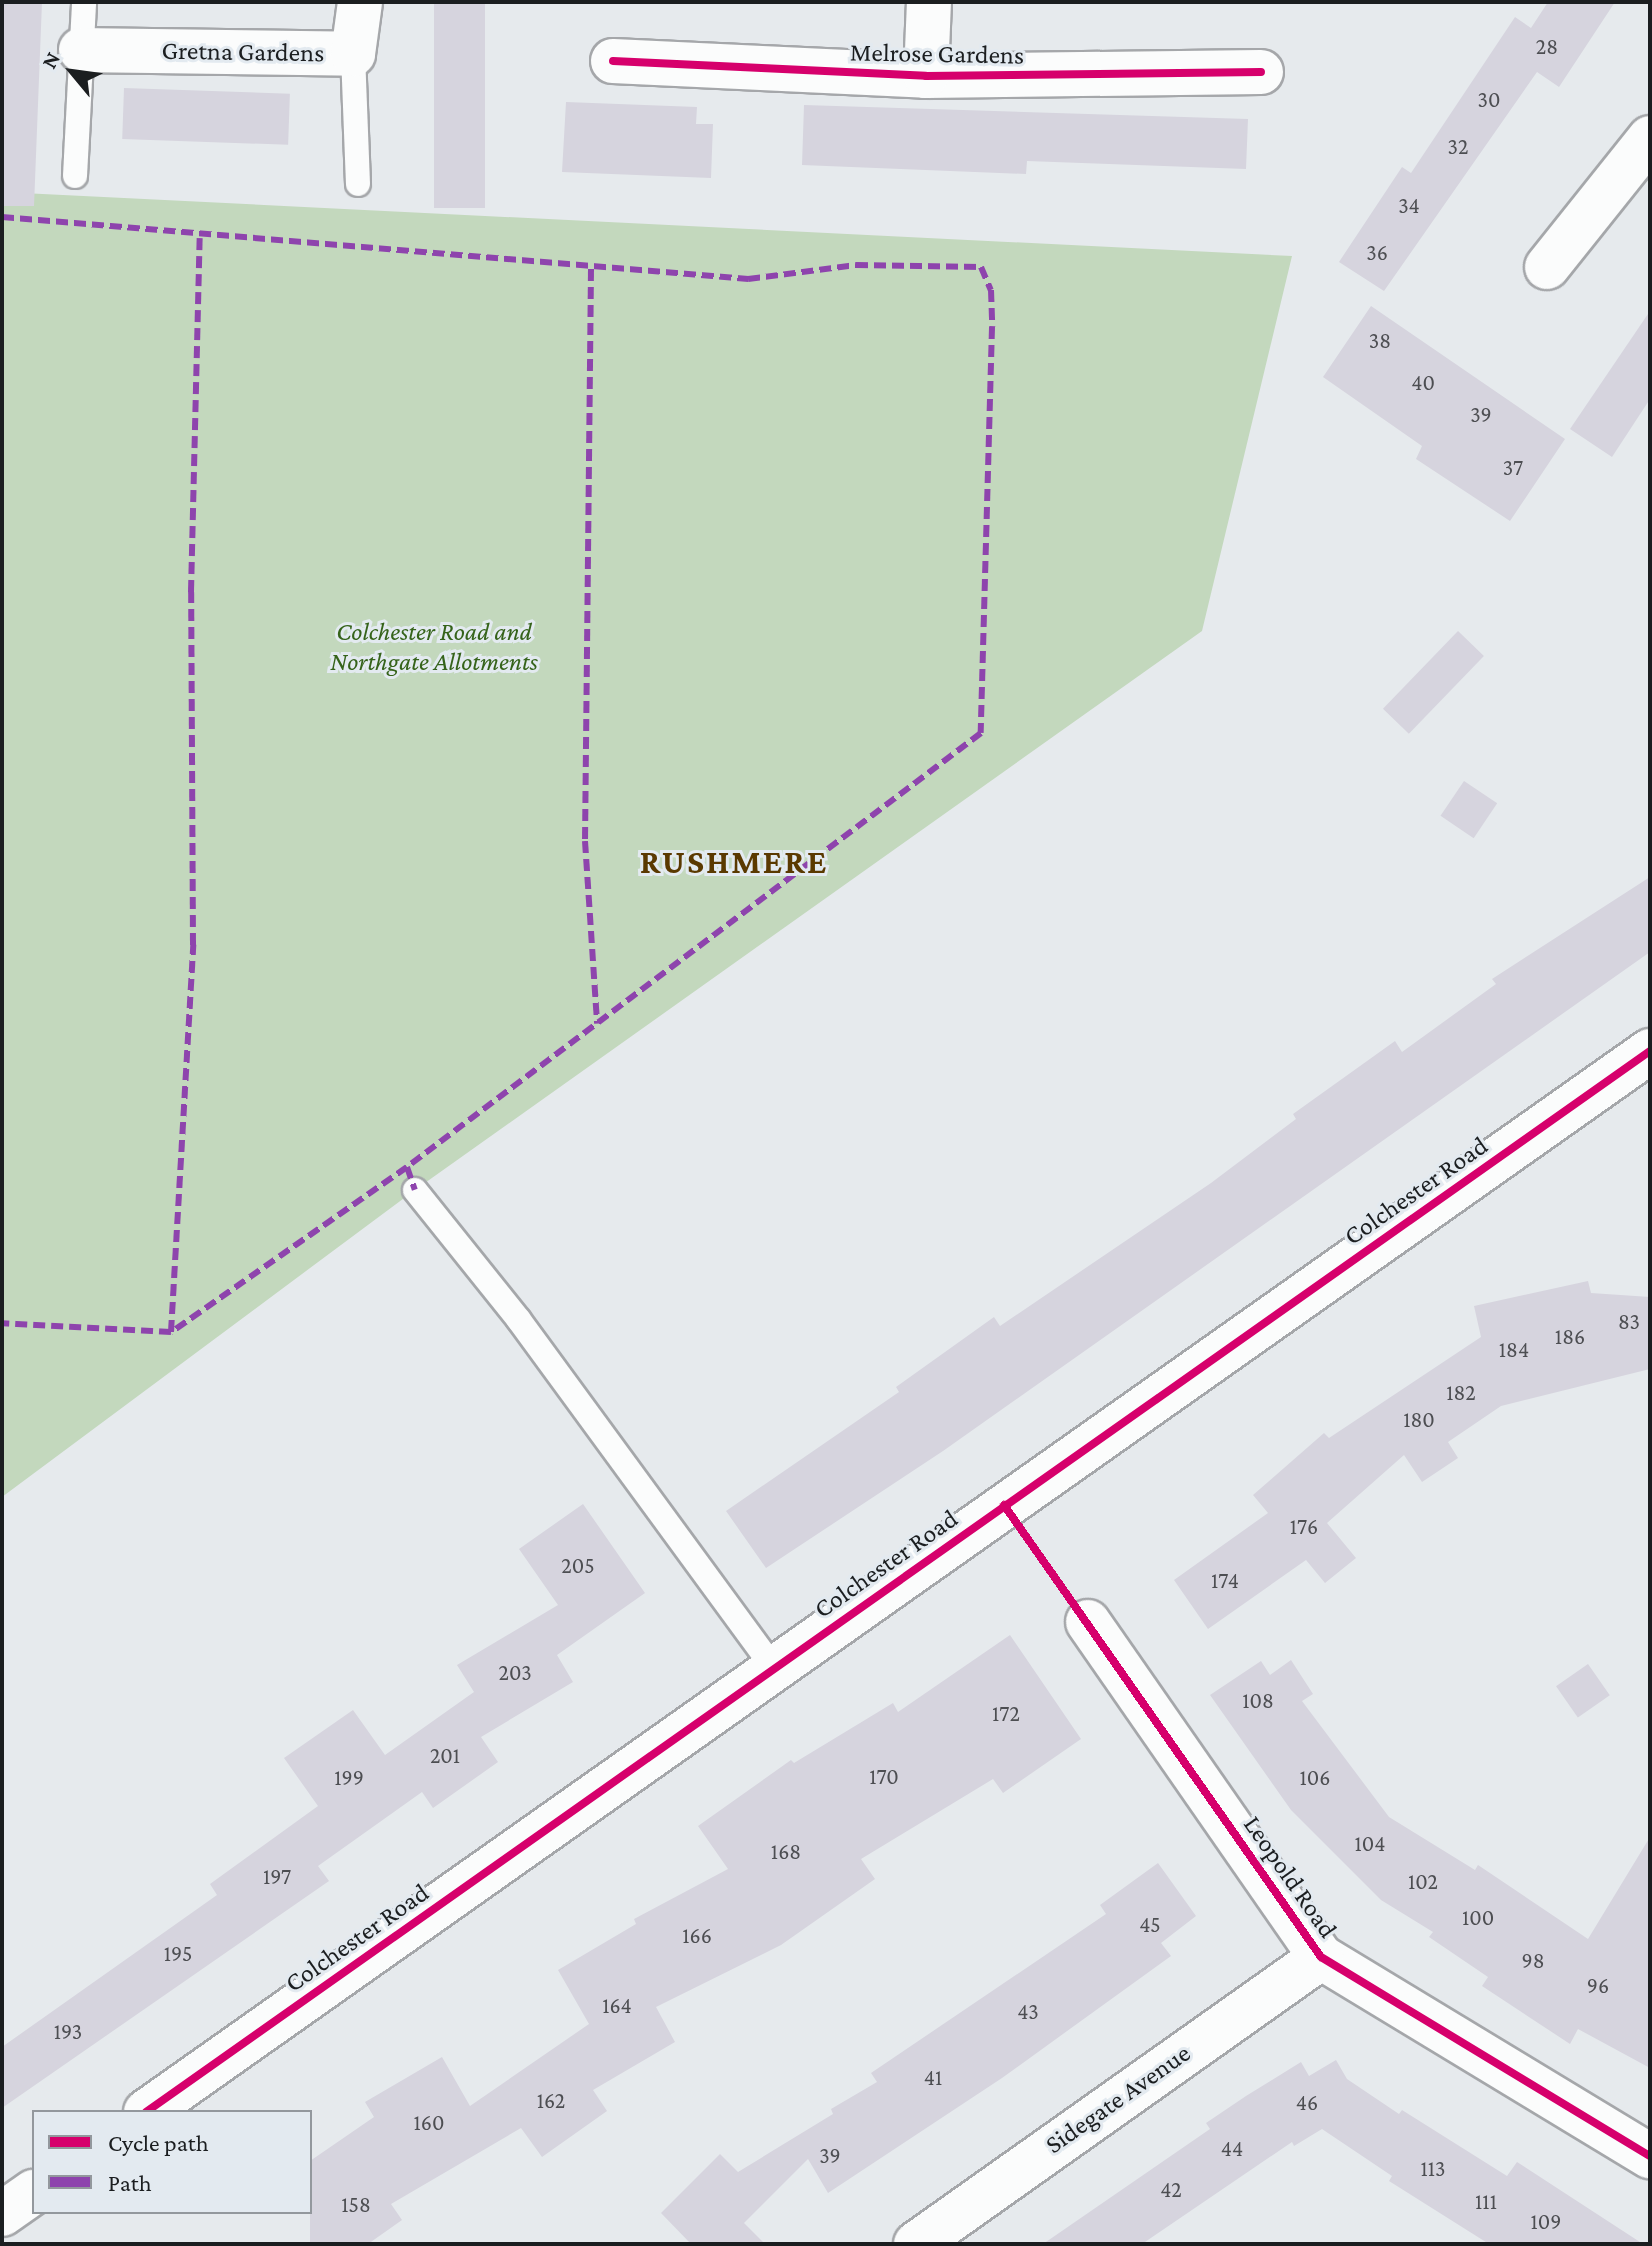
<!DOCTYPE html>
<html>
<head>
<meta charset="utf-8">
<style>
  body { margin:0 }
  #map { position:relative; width:1652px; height:2246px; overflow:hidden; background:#e6eaed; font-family:"Crimson Pro",serif }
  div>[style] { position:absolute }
  .green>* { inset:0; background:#c3d8bd }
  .building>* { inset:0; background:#d6d4de; transform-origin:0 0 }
  .roads { filter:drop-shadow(2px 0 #a5a7aa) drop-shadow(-2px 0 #a5a7aa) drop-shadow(0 2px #a5a7aa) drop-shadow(0 -2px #a5a7aa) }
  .service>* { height:24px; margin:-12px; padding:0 12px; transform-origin:12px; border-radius:12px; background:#fbfcfc }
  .minor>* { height:44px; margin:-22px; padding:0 22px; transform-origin:22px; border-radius:22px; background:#fbfcfc }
  .primary>* { height:44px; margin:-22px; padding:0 22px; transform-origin:22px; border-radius:22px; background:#fbfcfc }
  .quiet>* { height:6px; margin-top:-3px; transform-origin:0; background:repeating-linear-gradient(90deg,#8e44ad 0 12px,transparent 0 18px) }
  .cycleway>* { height:8px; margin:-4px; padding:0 4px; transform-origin:4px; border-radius:4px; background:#d6006c }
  span { translate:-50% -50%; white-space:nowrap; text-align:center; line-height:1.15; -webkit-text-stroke:6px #e3eaf0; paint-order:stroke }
  .number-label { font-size:22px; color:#4d4e52 }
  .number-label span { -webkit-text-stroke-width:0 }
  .street-label { font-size:26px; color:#1b1e20 }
  .park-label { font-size:26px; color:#35631a; font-style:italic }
  .district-label { font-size:34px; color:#5a3900; font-weight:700; letter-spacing:2px }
  .frame { position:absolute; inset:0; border:4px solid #1b1e20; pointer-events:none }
  .legend { position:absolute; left:32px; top:2110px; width:280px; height:104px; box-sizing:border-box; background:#e3eaf0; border:2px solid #93989d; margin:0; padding:10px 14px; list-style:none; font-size:24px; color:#1b1e20 }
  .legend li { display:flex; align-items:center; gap:16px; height:40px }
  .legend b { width:40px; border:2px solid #93989d }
  .north { position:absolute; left:32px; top:32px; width:80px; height:80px; -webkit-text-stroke:6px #e3eaf0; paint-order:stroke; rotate:299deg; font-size:22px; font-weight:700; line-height:32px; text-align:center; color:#1b1e20 }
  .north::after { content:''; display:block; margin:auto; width:28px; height:36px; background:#1b1e20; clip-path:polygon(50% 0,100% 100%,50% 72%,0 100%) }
</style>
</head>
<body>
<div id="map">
  <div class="green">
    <div style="clip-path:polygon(2px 192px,1292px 256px,1202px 631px,415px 1190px,2px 1497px)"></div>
  </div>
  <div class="building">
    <div style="clip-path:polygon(2px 2px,42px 2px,34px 206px,2px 206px)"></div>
    <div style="left:434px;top:2px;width:51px;height:206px"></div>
    <div style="clip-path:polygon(1548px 2px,1615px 2px,1559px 87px,1537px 72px,1384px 291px,1339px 262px,1402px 167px,1411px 173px,1515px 17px,1531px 28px)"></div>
    <div style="left:124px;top:88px;width:166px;height:51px;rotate:2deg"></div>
    <div style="clip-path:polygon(566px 102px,697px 107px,696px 124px,713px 124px,711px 178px,562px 172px)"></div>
    <div style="clip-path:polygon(804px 105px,1248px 119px,1246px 169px,1027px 161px,1026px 174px,802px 165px)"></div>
    <div style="clip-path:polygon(1371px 306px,1565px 439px,1510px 521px,1416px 459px,1422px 446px,1323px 377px)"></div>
    <div style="clip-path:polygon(1650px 311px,1650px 399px,1612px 457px,1570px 429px)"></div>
    <div style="left:1458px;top:631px;width:36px;height:108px;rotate:44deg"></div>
    <div style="left:1464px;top:781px;width:40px;height:42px;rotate:34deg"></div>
    <div style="clip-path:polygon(1650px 877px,1650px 952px,943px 1451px,766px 1568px,726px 1511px,899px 1392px,896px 1387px,994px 1317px,1000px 1326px,1211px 1183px,1296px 1119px,1293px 1114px,1395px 1041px,1402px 1052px,1496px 984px,1492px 979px)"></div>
    <div style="clip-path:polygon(1588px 1281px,1591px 1293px,1650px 1297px,1650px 1369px,1501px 1406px,1448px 1442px,1458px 1458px,1422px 1482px,1404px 1455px,1327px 1523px,1356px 1558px,1325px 1583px,1306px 1560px,1208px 1629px,1174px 1580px,1268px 1513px,1253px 1495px,1324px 1433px,1329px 1438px,1481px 1337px,1474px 1306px)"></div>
    <div style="clip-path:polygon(583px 1504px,645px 1593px,557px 1655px,573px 1682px,481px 1737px,498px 1762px,433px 1808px,422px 1792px,318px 1866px,329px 1881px,2px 2108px,2px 2047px,217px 1895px,210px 1884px,318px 1806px,284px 1758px,353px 1710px,385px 1755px,474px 1692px,457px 1665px,558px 1605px,519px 1549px)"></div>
    <div style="clip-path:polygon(1010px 1635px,1081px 1739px,1003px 1793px,993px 1779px,861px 1859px,875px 1879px,781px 1945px,656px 2007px,675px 2042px,593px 2090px,607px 2111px,542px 2157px,521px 2128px,391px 2204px,402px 2220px,368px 2244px,310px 2244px,310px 2161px,374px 2117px,365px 2102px,442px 2057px,470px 2106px,589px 2024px,558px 1970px,636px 1924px,634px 1919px,728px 1869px,698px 1826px,791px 1760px,794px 1763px,893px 1703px,898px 1712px)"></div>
    <div style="clip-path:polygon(1291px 1660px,1313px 1694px,1302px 1701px,1389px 1817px,1475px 1870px,1478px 1865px,1588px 1939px,1650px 1837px,1650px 2068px,1578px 2029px,1570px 2044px,1482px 1986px,1488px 1977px,1429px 1937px,1433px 1932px,1381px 1900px,1291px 1810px,1210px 1695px,1261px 1661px,1270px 1675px)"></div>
    <div style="left:1588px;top:1664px;width:38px;height:39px;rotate:55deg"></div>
    <div style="clip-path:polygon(1158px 1863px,1196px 1916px,1161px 1943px,1171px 1956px,1002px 2078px,828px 2193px,808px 2159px,744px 2223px,765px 2244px,691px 2244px,661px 2213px,720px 2154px,738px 2172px,833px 2114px,831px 2109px,877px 2082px,871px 2073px,1106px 1914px,1100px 1905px)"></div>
    <div style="clip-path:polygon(1336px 2060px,1347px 2079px,1399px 2114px,1402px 2110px,1507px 2176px,1517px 2162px,1643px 2244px,1489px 2244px,1389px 2181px,1392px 2176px,1322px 2129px,1294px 2146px,1292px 2142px,1142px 2244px,1043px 2244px,1210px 2129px,1206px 2123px,1246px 2096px,1301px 2062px,1309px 2076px)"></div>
  </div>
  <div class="roads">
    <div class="service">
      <div style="left:353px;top:54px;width:130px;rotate:87.8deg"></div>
      <div style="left:75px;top:176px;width:174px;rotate:-87deg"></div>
      <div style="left:415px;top:1190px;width:166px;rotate:51.3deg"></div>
      <div style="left:519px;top:1320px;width:430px;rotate:53.8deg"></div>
    </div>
    <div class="minor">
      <div style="left:81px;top:50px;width:272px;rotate:0.8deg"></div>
      <div style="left:353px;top:54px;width:52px;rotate:-82.3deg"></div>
      <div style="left:613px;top:61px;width:313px;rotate:2.7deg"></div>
      <div style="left:926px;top:76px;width:335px;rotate:-0.7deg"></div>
      <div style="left:926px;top:76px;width:74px;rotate:-87.7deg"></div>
      <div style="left:1547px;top:267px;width:165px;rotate:-51.4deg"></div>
      <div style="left:1088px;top:1622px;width:408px;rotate:55.2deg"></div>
      <div style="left:1321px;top:1957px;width:385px;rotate:31.2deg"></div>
      <div style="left:916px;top:2244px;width:496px;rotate:-35.3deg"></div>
    </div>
    <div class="primary">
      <div style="left:146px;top:2112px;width:1841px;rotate:-35.2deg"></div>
      <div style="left:2px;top:2214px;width:39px;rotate:-35deg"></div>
    </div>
  </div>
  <div class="quiet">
    <div style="left:2px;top:217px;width:749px;rotate:4.75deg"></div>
    <div style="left:748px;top:279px;width:109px;rotate:-7.4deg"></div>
    <div style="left:856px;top:265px;width:125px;rotate:0.9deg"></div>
    <div style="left:981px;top:267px;width:25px;rotate:67deg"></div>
    <div style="left:991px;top:290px;width:37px;rotate:88deg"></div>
    <div style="left:992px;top:327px;width:406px;rotate:91.6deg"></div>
    <div style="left:981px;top:733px;width:720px;rotate:142.91deg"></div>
    <div style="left:407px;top:1167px;width:288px;rotate:145deg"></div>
    <div style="left:171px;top:1332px;width:169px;rotate:-177deg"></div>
    <div style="left:591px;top:269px;width:572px;rotate:90.6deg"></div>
    <div style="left:585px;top:841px;width:183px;rotate:86.2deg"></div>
    <div style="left:407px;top:1167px;width:24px;rotate:71deg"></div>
    <div style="left:171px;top:1332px;width:388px;rotate:-86.7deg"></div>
    <div style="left:193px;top:945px;width:353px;rotate:-90.3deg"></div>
    <div style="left:191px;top:592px;width:357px;rotate:-88.6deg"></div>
  </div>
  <div class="cycleway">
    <div style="left:613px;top:61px;width:313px;rotate:2.7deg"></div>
    <div style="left:926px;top:76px;width:335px;rotate:-0.7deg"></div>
    <div style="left:1004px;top:1505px;width:552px;rotate:54.96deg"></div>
    <div style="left:1321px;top:1957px;width:385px;rotate:31.2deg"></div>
    <div style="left:146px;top:2112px;width:1841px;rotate:-35.2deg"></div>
  </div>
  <div class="number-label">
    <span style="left:1547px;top:47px">28</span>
    <span style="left:1489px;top:100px">30</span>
    <span style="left:1458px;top:147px">32</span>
    <span style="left:1409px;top:206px">34</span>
    <span style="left:1377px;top:253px">36</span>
    <span style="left:1380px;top:341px">38</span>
    <span style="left:1423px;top:383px">40</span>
    <span style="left:1481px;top:415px">39</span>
    <span style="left:1513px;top:468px">37</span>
    <span style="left:1629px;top:1322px">83</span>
    <span style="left:1570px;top:1337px">186</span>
    <span style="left:1514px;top:1350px">184</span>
    <span style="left:1461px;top:1393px">182</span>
    <span style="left:1419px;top:1420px">180</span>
    <span style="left:1304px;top:1527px">176</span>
    <span style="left:578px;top:1566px">205</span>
    <span style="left:1225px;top:1581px">174</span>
    <span style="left:515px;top:1673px">203</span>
    <span style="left:1258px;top:1701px">108</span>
    <span style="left:1006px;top:1714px">172</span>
    <span style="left:445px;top:1756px">201</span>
    <span style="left:884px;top:1777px">170</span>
    <span style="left:349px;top:1778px">199</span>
    <span style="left:1315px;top:1778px">106</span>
    <span style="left:1370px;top:1844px">104</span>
    <span style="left:786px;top:1852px">168</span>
    <span style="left:277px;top:1877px">197</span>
    <span style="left:1423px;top:1882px">102</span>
    <span style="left:1478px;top:1918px">100</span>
    <span style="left:1150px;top:1925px">45</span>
    <span style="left:697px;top:1936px">166</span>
    <span style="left:178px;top:1954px">195</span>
    <span style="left:1533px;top:1961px">98</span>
    <span style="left:1598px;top:1986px">96</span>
    <span style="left:617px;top:2006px">164</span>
    <span style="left:1028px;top:2012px">43</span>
    <span style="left:68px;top:2032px">193</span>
    <span style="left:933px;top:2078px">41</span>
    <span style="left:551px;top:2101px">162</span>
    <span style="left:1307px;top:2103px">46</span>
    <span style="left:429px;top:2123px">160</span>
    <span style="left:1232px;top:2149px">44</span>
    <span style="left:830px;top:2156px">39</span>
    <span style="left:1433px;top:2169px">113</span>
    <span style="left:1171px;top:2190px">42</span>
    <span style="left:1486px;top:2202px">111</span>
    <span style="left:356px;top:2205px">158</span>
    <span style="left:1546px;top:2222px">109</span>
  </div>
  <div class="street-label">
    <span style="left:243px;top:52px;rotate:1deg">Gretna Gardens</span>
    <span style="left:937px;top:54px;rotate:1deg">Melrose Gardens</span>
    <span style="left:1416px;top:1191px;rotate:-35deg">Colchester Road</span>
    <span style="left:886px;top:1564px;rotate:-35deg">Colchester Road</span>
    <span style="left:1290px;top:1877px;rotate:55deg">Leopold Road</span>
    <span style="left:357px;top:1938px;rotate:-35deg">Colchester Road</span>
    <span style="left:1118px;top:2099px;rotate:-35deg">Sidegate Avenue</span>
  </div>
  <div class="park-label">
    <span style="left:434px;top:647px">Colchester Road and<br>Northgate Allotments</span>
  </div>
  <div class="district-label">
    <span style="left:734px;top:862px">RUSHMERE</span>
  </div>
  <div class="frame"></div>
  <ul class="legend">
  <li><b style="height:10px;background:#d6006c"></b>Cycle path</li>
  <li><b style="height:10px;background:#8e44ad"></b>Path</li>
  </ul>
  <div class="north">N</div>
</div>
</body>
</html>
